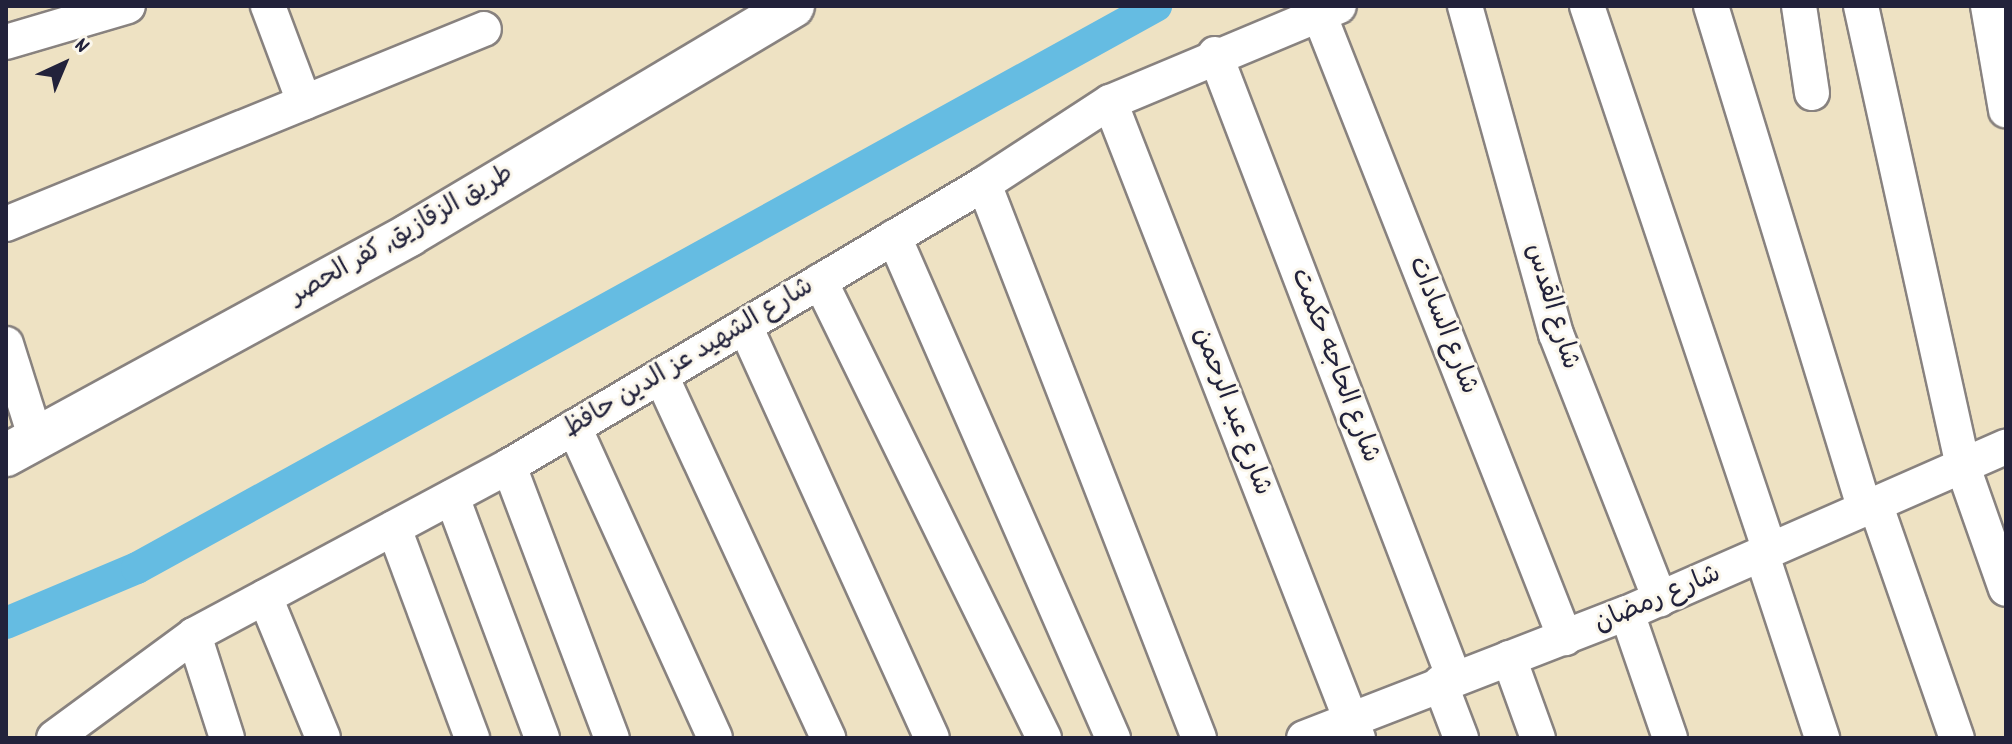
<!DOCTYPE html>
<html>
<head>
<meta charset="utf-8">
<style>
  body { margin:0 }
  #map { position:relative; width:2012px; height:744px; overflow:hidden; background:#eee2c3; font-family:Dekko,"Playpen Sans Arabic",sans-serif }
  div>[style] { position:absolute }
  .canal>* { height:32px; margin:-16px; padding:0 16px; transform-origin:16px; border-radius:16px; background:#65bce2 }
  .roads { filter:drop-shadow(2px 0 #88827f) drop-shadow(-2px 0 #88827f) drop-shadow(0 2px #88827f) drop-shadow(0 -2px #88827f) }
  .minor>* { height:34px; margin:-17px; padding:0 17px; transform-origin:17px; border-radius:17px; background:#fff }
  .major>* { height:42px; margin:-21px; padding:0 21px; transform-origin:21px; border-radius:21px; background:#fff }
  span { translate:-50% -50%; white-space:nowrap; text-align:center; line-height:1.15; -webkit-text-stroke:6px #fbf7ec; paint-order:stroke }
  .street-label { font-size:26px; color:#22223b }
  .frame { position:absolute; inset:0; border:8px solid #22223b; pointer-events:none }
  .north { position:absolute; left:24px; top:24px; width:80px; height:80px; -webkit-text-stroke:6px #fbf7ec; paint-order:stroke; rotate:44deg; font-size:22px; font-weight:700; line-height:32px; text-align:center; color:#22223b }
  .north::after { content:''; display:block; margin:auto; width:28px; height:36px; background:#22223b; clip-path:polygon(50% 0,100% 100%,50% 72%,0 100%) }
</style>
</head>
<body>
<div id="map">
  <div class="canal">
    <div style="left:6px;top:623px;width:142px;rotate:-22.8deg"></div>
    <div style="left:137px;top:568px;width:1164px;rotate:-28.88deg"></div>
  </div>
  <div class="roads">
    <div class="minor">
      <div style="left:268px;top:6px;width:103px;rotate:69.4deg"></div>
      <div style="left:1465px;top:6px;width:340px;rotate:74.5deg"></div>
      <div style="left:1556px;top:334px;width:285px;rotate:68.6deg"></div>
      <div style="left:1587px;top:6px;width:575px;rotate:71.44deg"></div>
      <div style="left:1711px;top:6px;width:527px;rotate:73.01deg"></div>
      <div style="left:1799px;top:6px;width:88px;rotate:81.5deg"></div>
      <div style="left:1861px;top:6px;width:472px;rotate:77.5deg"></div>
      <div style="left:1963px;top:467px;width:129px;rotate:70.6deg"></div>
      <div style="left:1988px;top:6px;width:106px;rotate:80.2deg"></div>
      <div style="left:1319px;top:14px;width:671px;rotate:68.48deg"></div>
      <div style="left:6px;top:42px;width:127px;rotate:-16.4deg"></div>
      <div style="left:1215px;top:54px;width:668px;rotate:69.04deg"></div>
      <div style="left:1110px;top:102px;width:683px;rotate:68.7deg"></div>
      <div style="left:984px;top:184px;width:594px;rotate:68.79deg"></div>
      <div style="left:6px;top:224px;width:516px;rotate:-22.19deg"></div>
      <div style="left:894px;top:237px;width:547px;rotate:66.39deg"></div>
      <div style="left:820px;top:281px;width:509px;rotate:63.89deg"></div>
      <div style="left:745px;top:326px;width:452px;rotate:65.6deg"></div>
      <div style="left:6px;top:344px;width:100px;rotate:72.5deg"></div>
      <div style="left:661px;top:376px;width:399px;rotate:65.2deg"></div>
      <div style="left:574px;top:427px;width:341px;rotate:65.6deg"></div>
      <div style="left:509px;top:466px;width:291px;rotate:69.3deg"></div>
      <div style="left:452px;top:497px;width:257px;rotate:69.5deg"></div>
      <div style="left:1876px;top:506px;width:246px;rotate:70.8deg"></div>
      <div style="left:394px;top:528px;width:224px;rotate:69.6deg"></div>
      <div style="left:1762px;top:555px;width:193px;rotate:71.8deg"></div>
      <div style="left:265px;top:597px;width:152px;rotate:67.6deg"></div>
      <div style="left:1627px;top:613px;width:132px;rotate:71deg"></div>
      <div style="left:194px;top:635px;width:108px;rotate:72.2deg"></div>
      <div style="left:1509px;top:658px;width:85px;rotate:70.1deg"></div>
      <div style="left:1440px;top:683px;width:59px;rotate:69.1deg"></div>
      <div style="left:54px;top:738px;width:174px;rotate:-36.3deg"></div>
      <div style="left:194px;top:635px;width:357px;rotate:-28.2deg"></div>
      <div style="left:509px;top:466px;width:552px;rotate:-30.7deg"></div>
      <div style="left:984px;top:184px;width:150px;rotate:-33.1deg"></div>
      <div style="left:1110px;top:102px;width:248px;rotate:-22.7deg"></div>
      <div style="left:1304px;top:738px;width:346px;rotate:-21.2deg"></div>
      <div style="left:1627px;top:613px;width:414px;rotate:-23.7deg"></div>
    </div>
    <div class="major">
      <div style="left:6px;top:455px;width:459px;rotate:-28.6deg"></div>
      <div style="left:409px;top:235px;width:447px;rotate:-30.8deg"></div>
    </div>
  </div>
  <div class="street-label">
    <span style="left:402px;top:236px;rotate:-30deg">طريق الزقازيق, كفر الحصر</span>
    <span style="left:1551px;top:307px;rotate:73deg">شارع القدس</span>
    <span style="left:1442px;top:326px;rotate:68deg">شارع السادات</span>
    <span style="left:689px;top:359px;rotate:-31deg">شارع الشهيد عز الدين حافظ</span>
    <span style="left:1334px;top:366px;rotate:69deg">شارع الحاجه حكمت</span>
    <span style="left:1231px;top:412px;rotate:69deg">شارع عبد الرحمن</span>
    <span style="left:1658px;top:600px;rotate:-23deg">شارع رمضان</span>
  </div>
  <div class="frame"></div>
  <div class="north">N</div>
</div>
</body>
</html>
